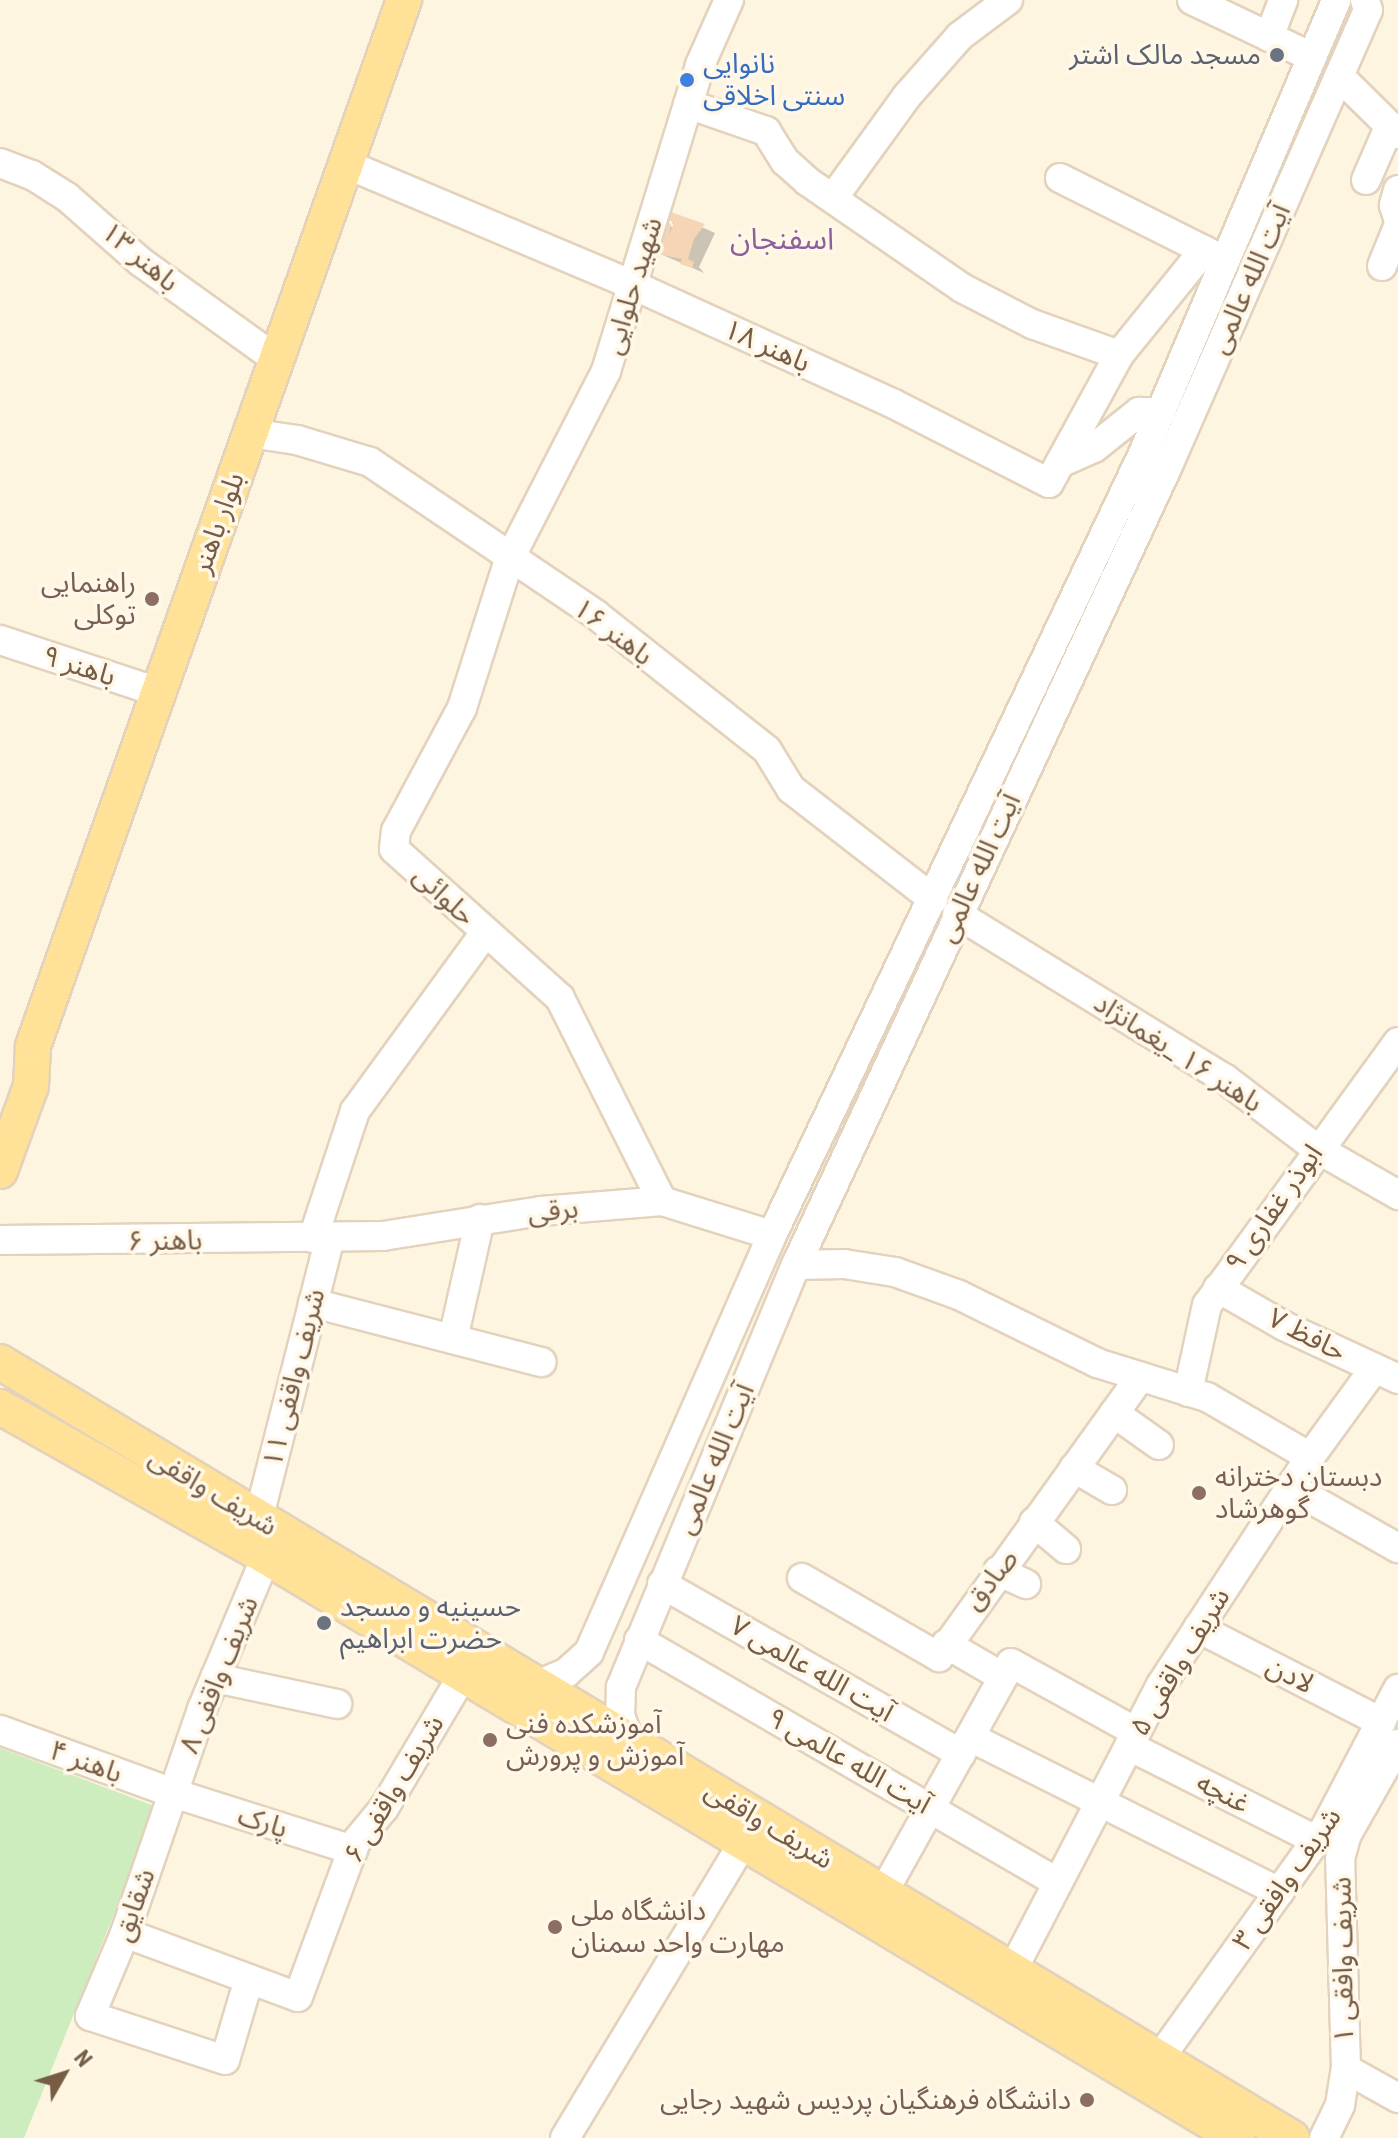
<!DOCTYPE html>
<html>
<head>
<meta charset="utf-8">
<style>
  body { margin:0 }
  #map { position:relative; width:1398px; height:2138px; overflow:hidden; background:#fef5e1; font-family:"Roboto Condensed","Noto Sans Arabic",sans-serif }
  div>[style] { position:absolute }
  .green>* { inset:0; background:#cdedbe }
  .shadow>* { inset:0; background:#0003 }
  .building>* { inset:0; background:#f6d5b6 }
  .roads { filter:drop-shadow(2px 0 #e3d2bc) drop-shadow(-2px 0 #e3d2bc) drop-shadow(0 2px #e3d2bc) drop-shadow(0 -2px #e3d2bc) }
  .minor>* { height:28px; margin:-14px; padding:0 14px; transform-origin:14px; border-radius:14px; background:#fff }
  .major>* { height:34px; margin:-17px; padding:0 17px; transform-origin:17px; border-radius:17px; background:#ffe297 }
  .dots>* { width:22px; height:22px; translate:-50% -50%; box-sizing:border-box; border:4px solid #fff8e9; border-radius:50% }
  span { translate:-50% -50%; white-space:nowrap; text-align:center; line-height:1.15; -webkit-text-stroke:7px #fff8e9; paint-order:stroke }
  .worship-label { font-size:28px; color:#5b616d }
  .right { translate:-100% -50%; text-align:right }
  .left { translate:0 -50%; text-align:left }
  .shop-label { font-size:28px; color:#366cbe }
  .street-label { font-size:28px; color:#775c46 }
  .education-label { font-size:28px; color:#785e54 }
  .neighbourhood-label { font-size:30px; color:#8d609b }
  .north { position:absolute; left:24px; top:2034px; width:80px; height:80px; -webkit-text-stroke:6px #fff8e9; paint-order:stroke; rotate:51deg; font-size:22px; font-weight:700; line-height:32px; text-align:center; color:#775c46 }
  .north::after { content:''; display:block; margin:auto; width:28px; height:36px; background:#775c46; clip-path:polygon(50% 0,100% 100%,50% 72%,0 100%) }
</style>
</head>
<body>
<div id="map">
  <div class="green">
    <div style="clip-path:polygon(0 1748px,157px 1807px,24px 2138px,0 2138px)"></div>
  </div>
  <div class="shadow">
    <div style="clip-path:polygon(670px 213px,715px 233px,699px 267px,704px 273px,656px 252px,670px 226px,674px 228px)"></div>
  </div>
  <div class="building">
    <div style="clip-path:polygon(668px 211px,705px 224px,694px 239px,688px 259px,694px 262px,692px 268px,680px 264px,682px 259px,653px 253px,663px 221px,671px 224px,669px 236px,674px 222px,665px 219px)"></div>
  </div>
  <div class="roads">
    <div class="minor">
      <div style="left:1192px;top:0;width:133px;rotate:25.4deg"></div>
      <div style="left:1269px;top:37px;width:40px;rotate:-69deg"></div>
      <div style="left:1339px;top:76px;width:83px;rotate:44.5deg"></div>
      <div style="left:688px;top:104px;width:83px;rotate:19.1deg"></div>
      <div style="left:766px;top:131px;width:36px;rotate:58deg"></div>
      <div style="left:785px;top:161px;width:30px;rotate:42deg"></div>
      <div style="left:807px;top:181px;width:188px;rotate:34.6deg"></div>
      <div style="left:962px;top:288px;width:79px;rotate:27.2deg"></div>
      <div style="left:1032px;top:324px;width:92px;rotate:19.6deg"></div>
      <div style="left:1119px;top:355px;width:135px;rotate:-51deg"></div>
      <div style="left:0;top:163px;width:34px;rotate:21deg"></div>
      <div style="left:32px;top:175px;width:41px;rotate:32.2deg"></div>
      <div style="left:67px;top:197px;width:98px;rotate:41.3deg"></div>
      <div style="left:141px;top:262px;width:166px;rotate:35.7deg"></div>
      <div style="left:346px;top:164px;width:311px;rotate:22.9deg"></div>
      <div style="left:633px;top:285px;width:285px;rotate:24.5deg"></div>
      <div style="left:892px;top:403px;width:176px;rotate:27deg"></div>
      <div style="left:1049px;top:483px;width:146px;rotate:-61.3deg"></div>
      <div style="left:1060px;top:178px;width:179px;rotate:26.6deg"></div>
      <div style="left:1366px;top:180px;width:58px;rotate:-66.5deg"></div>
      <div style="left:1398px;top:190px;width:16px;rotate:105deg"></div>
      <div style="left:1394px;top:205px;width:14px;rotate:73deg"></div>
      <div style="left:833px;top:198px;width:126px;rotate:-54deg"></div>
      <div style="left:907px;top:96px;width:80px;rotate:-48.5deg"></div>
      <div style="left:960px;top:36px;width:60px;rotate:-36.9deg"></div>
      <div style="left:1382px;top:266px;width:42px;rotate:-67.7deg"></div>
      <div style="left:250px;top:433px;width:48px;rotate:8.5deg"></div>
      <div style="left:297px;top:440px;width:76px;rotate:16.8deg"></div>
      <div style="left:370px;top:462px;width:272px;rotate:34deg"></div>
      <div style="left:595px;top:614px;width:219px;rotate:38.3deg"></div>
      <div style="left:767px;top:750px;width:46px;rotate:58.4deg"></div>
      <div style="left:791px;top:789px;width:180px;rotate:37.8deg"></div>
      <div style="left:1060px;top:463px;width:37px;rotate:-24deg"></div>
      <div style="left:1094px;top:448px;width:58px;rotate:-38.7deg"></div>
      <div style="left:1139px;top:412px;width:22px"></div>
      <div style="left:0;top:640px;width:166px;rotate:18.2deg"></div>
      <div style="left:957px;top:914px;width:313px;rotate:31.6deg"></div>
      <div style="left:1224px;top:1078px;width:116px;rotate:37.3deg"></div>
      <div style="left:1316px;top:1148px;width:95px;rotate:29.8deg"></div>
      <div style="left:662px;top:1201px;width:227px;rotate:-116.7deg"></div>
      <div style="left:560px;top:998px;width:223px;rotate:-138.1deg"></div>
      <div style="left:394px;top:849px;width:18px;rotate:-84deg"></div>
      <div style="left:396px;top:831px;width:140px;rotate:-61.8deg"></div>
      <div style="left:462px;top:708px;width:155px;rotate:-72.4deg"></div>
      <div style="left:509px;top:560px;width:212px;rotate:-62.8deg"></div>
      <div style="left:606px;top:371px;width:320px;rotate:-72.9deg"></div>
      <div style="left:700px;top:65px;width:71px;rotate:-66deg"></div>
      <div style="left:313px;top:1238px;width:134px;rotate:-71.7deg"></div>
      <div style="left:355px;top:1111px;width:219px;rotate:-53.9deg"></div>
      <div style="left:0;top:1240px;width:383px;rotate:-0.6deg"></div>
      <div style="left:383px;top:1236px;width:160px;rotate:-9deg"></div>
      <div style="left:541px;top:1211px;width:121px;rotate:-4.7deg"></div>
      <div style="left:662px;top:1201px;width:115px;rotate:17.2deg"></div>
      <div style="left:796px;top:1265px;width:48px;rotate:-1.2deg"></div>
      <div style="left:844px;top:1264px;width:52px;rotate:8.9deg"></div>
      <div style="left:895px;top:1272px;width:68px;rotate:19.8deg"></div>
      <div style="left:959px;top:1295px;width:154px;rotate:26.2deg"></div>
      <div style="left:1097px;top:1363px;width:115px;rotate:17.2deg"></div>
      <div style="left:1207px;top:1397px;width:119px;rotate:30.2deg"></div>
      <div style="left:1218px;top:1288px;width:76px;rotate:29.9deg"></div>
      <div style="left:1284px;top:1326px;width:126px;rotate:24.9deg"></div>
      <div style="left:313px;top:1303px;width:236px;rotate:14.5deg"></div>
      <div style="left:453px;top:1339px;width:123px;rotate:-77.3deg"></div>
      <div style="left:1188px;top:1392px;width:89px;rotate:-77.7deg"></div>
      <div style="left:1207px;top:1305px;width:325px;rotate:-54deg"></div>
      <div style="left:1114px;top:1413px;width:55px;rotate:35.4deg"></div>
      <div style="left:1074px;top:1468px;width:44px;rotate:30.1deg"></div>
      <div style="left:1290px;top:1487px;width:124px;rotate:29.5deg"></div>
      <div style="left:258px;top:1520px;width:292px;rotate:-75.7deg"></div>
      <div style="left:1034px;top:1522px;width:42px;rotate:40.2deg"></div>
      <div style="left:998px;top:1571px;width:31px;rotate:25deg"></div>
      <div style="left:802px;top:1578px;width:158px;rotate:30deg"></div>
      <div style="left:939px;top:1657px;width:345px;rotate:-54.3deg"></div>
      <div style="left:662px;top:1584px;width:344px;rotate:29.6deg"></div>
      <div style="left:1198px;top:1628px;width:206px;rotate:27.2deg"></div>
      <div style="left:639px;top:1640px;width:484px;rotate:30.1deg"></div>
      <div style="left:946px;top:1644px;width:66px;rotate:30.1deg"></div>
      <div style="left:215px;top:1678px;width:125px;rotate:12deg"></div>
      <div style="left:535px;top:1686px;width:34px;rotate:-23deg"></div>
      <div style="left:566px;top:1673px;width:31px;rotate:-42deg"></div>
      <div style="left:589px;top:1652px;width:455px;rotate:-66.3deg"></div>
      <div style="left:772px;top:1235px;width:860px;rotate:-64.6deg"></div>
      <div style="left:1141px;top:458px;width:498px;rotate:-66.9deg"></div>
      <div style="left:0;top:1730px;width:184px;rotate:20deg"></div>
      <div style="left:173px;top:1793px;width:189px;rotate:17.6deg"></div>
      <div style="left:970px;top:1737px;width:346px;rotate:26.6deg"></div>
      <div style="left:630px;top:1743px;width:29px;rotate:-110deg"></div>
      <div style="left:620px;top:1716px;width:29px;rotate:-88deg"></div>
      <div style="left:621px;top:1687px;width:457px;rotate:-67.5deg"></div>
      <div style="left:796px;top:1265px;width:877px;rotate:-65.04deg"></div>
      <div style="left:1166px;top:470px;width:502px;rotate:-66.29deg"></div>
      <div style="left:1368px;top:10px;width:10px;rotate:-107deg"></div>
      <div style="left:1129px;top:1746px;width:209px;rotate:26.7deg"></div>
      <div style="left:883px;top:1893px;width:263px;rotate:-60.9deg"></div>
      <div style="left:1011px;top:1663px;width:143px;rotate:28.9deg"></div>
      <div style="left:125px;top:1933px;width:184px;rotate:20.3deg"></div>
      <div style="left:298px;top:1997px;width:164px;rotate:-69.7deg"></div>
      <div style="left:355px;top:1843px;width:45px;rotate:-50.4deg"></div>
      <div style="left:384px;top:1808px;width:155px;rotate:-59.3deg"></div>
      <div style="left:1012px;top:1971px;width:322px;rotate:-62.5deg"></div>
      <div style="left:1161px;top:1685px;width:272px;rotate:-56.8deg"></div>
      <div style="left:1310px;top:1457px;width:109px;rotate:-54deg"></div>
      <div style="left:249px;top:1979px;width:84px;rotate:106.5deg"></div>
      <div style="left:225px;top:2060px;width:142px;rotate:-161.9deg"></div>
      <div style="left:90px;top:2016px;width:90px;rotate:-67.1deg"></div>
      <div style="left:125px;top:1933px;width:237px;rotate:-71deg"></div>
      <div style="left:202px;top:1709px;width:165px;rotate:-67.2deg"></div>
      <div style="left:1159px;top:2059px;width:284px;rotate:-54.3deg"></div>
      <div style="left:1325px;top:1828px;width:157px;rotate:-62.3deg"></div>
      <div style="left:1346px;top:2069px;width:60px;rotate:29.1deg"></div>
      <div style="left:565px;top:2138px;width:345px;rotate:-58.9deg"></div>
      <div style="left:1324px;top:2138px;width:37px;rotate:-64deg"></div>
      <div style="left:1340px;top:2105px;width:36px;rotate:-81deg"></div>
      <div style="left:1346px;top:2069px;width:210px;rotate:-91.6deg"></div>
      <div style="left:1340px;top:1859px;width:24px;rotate:-75deg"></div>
      <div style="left:1346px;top:1836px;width:106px;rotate:-60.5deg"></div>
    </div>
    <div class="major">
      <div style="left:0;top:1171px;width:90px;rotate:-70deg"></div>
      <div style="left:31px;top:1086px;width:40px;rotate:-87.1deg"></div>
      <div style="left:33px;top:1046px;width:1110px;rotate:-70.47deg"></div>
      <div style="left:0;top:1362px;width:1507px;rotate:30.99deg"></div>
      <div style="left:0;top:1407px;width:305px;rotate:29.4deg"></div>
      <div style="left:266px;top:1557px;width:1132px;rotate:30.89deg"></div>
    </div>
  </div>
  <div class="dots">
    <div style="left:1277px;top:55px;background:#6b7280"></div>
    <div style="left:687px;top:80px;background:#3f7fe0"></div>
    <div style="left:152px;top:599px;background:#8d6e63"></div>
    <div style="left:1199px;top:1493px;background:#8d6e63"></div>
    <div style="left:324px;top:1623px;background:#6b7280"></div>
    <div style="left:490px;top:1740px;background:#8d6e63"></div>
    <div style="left:555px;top:1927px;background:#8d6e63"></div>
    <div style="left:1087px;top:2100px;background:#8d6e63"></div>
  </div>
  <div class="worship-label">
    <span class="right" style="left:1261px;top:55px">مسجد مالک اشتر</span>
    <span class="left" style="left:340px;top:1623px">حسینیه و مسجد<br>حضرت ابراهیم</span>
  </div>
  <div class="shop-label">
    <span class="left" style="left:703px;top:80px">نانوایی<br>سنتی اخلاقی</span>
  </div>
  <div class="street-label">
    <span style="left:140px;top:257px;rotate:40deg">باهنر ۱۳</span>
    <span style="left:1250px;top:279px;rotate:-66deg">آیت الله عالمی</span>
    <span style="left:633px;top:286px;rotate:-73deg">شهید حلوایی</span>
    <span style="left:767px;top:346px;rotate:24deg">باهنر ۱۸</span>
    <span style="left:218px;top:523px;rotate:-70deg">بلوار باهنر</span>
    <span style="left:613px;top:632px;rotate:37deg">باهنر ۱۶</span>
    <span style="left:79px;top:666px;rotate:18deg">باهنر ۹</span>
    <span style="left:979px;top:868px;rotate:-65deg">آیت الله عالمی</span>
    <span style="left:444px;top:896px;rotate:43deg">حلوائی</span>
    <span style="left:1178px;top:1053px;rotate:33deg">باهنر ۱۶ _یغمانژاد</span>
    <span style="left:1274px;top:1208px;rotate:-55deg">ابوذر غفاری ۹</span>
    <span style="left:553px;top:1211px;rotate:-6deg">برقی</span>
    <span style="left:165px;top:1241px;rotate:-1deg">باهنر ۶</span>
    <span style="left:1307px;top:1335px;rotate:27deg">حافظ ۷</span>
    <span style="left:294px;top:1378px;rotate:-76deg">شریف واقفی ۱۱</span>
    <span style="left:715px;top:1459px;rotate:-67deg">آیت الله عالمی</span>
    <span style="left:213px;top:1492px;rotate:31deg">شریف واقفی</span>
    <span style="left:991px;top:1580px;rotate:-53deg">صادق</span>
    <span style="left:1180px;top:1662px;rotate:-59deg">شریف واقفی ۵</span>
    <span style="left:812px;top:1669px;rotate:30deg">آیت الله عالمی ۷</span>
    <span style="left:219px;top:1675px;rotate:-68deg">شریف واقفی ۸</span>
    <span style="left:1290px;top:1675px;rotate:27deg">لادن</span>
    <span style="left:849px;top:1761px;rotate:30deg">آیت الله عالمی ۹</span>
    <span style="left:86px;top:1762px;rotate:20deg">باهنر ۴</span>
    <span style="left:394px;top:1789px;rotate:-59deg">شریف واقفی ۶</span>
    <span style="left:1223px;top:1793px;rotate:27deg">غنچه</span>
    <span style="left:263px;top:1822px;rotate:18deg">پارک</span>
    <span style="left:769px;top:1825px;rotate:31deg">شریف واقفی</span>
    <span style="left:1287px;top:1879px;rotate:-55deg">شریف وافقی ۳</span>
    <span style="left:134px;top:1905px;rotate:-70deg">شقایق</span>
    <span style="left:1343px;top:1960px;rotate:-91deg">شریف وافقی ۱</span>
  </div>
  <div class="education-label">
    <span class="right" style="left:136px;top:599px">راهنمایی<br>توکلی</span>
    <span class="left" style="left:1215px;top:1493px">دبستان دخترانه<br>گوهرشاد</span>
    <span class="left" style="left:506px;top:1740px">آموزشکده فنی<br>آموزش و پرورش</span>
    <span class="left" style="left:571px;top:1927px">دانشگاه ملی<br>مهارت واحد سمنان</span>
    <span class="right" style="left:1071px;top:2100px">دانشگاه فرهنگیان پردیس شهید رجایی</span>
  </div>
  <div class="neighbourhood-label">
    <span style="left:782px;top:239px">اسفنجان</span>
  </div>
  <div class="north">N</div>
</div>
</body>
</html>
